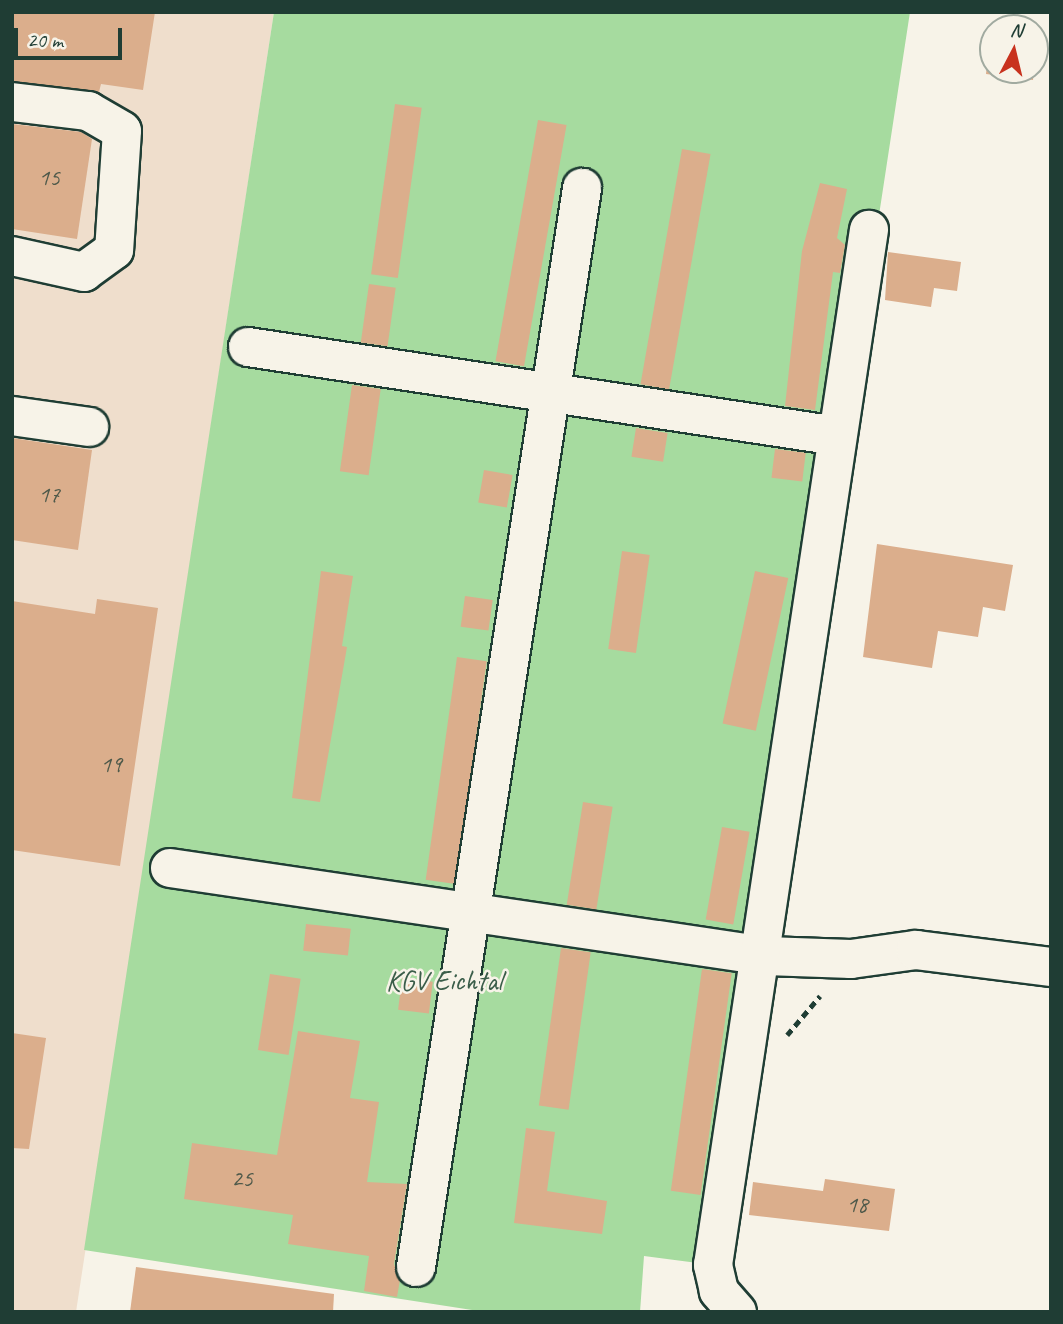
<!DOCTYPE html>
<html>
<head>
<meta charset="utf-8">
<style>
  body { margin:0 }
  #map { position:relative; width:1063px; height:1324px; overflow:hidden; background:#f7f3e8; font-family:Caveat,sans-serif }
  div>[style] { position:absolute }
  .built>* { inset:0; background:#efdecc }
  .green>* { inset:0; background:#a6db9f }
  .building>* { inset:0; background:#dbae8c; transform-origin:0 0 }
  .path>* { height:4.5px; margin-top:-2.25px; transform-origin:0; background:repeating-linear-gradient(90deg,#1f3d34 0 7px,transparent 0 12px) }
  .roads { filter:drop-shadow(2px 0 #1f3d34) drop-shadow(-2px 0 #1f3d34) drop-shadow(0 2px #1f3d34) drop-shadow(0 -2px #1f3d34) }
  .minor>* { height:38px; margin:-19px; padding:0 19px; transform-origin:19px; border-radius:19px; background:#f7f3e8 }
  span { translate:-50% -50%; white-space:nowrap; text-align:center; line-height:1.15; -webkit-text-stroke:5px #f7f3e8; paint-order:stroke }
  .number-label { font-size:24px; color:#4e594a }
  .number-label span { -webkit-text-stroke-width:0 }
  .park-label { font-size:28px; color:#3a5d49 }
  .frame { position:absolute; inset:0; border:14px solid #1f3d34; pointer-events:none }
  .north { position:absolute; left:979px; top:14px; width:70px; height:70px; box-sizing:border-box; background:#f7f3e8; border:2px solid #a1aaa0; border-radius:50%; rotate:7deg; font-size:19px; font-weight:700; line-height:28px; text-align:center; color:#1f3d34 }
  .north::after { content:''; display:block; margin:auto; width:24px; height:32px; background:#c8321e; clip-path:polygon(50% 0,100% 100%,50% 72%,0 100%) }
  .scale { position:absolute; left:14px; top:28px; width:108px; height:32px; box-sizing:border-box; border:4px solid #1f3d34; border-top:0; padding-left:9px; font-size:21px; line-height:24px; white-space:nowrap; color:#1f3d34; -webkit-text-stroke:5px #f7f3e8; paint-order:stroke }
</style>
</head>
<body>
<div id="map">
  <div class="built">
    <div style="clip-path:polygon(12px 12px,274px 12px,76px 1312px,12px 1312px)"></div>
  </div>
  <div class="green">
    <div style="clip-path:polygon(274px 12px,910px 12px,766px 956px,713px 1265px,644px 1256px,640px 1312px,485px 1312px,84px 1250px)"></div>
  </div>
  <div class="building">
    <div style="clip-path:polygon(12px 12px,155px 12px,143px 90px,101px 84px,99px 92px,12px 81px)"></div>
    <div style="clip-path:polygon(990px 35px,993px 70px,1034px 70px,1033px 80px,986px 74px)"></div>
    <div style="left:395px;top:104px;width:27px;height:172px;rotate:8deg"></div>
    <div style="left:538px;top:120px;width:29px;height:245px;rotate:10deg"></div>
    <div style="clip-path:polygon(12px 124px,81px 132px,92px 139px,77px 239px,12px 229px)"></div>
    <div style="left:682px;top:149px;width:29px;height:239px;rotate:10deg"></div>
    <div style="clip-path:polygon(820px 183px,847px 189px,837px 238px,845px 245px,840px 273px,833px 272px,815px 410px,785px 406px,802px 251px)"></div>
    <div style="clip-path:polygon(888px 252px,961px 262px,957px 291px,934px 288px,931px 307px,885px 300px)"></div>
    <div style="left:369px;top:284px;width:27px;height:59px;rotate:8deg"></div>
    <div style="left:352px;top:385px;width:29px;height:87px;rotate:8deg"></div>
    <div style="left:636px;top:428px;width:32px;height:29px;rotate:9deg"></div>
    <div style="clip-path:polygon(12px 438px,92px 450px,78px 550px,12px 540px)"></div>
    <div style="left:775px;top:449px;width:31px;height:29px;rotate:7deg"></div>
    <div style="left:484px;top:470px;width:29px;height:33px;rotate:10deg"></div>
    <div style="clip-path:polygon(877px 544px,1013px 565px,1005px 611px,983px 607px,978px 637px,938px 631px,932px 668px,863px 657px)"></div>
    <div style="left:622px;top:551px;width:28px;height:99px;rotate:8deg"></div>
    <div style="clip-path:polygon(321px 571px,353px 576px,342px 646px,347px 647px,320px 802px,292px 798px)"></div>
    <div style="left:755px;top:571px;width:34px;height:156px;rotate:12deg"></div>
    <div style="left:465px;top:596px;width:28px;height:31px;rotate:8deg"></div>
    <div style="clip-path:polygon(97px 599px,158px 608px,120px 866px,12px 850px,12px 601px,95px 614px)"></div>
    <div style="left:457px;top:657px;width:30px;height:225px;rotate:8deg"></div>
    <div style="left:583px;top:802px;width:30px;height:104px;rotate:9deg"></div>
    <div style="left:722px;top:827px;width:28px;height:94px;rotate:10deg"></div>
    <div style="left:306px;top:924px;width:45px;height:27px;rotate:6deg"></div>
    <div style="left:561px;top:948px;width:30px;height:159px;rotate:8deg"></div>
    <div style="left:702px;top:969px;width:30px;height:224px;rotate:8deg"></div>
    <div style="left:270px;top:974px;width:31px;height:77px;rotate:9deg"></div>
    <div style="left:402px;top:978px;width:31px;height:32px;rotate:7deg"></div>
    <div style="clip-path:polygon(298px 1031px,360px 1041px,350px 1098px,379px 1102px,367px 1182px,407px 1184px,394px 1264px,400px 1280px,397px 1297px,364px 1291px,369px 1256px,288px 1244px,293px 1215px,184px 1199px,192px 1143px,277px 1155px)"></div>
    <div style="clip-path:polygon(12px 1033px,46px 1038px,29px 1149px,12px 1148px)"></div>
    <div style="clip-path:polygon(526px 1128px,555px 1132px,547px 1191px,607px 1201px,602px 1234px,514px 1223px)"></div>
    <div style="clip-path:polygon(825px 1179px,895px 1189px,889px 1231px,749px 1215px,753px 1182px,823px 1191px)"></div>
    <div style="clip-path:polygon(136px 1267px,334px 1294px,333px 1312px,130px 1312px)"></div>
  </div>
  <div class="path">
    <div style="left:787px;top:1035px;width:51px;rotate:-49.8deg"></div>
  </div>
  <div class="roads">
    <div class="minor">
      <div style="left:12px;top:102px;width:77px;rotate:6.8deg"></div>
      <div style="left:88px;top:111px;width:39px;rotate:30deg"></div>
      <div style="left:122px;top:131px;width:119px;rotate:93.8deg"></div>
      <div style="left:114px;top:250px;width:37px;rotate:144deg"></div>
      <div style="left:84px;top:272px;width:74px;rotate:-167.5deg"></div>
      <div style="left:248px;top:347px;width:596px;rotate:8.59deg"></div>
      <div style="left:12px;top:416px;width:78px;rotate:8.1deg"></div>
      <div style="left:170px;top:868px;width:602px;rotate:8.4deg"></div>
      <div style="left:766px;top:956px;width:85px;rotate:2deg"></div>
      <div style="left:851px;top:959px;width:66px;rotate:-7.9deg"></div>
      <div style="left:916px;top:950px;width:136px;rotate:7.2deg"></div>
      <div style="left:416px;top:1267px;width:1092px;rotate:-81.25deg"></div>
      <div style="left:737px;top:1312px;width:28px;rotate:-131deg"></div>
      <div style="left:719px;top:1291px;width:27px;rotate:-103deg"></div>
      <div style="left:713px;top:1265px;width:1047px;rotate:-81.43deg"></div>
    </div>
  </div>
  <div class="number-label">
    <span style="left:49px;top:178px">15</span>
    <span style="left:49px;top:495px">17</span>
    <span style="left:111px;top:765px">19</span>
    <span style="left:242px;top:1179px">25</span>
    <span style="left:857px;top:1205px">18</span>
  </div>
  <div class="park-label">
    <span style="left:444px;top:981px">KGV Eichtal</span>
  </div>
  <div class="frame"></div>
  <div class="north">N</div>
  <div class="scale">20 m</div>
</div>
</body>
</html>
